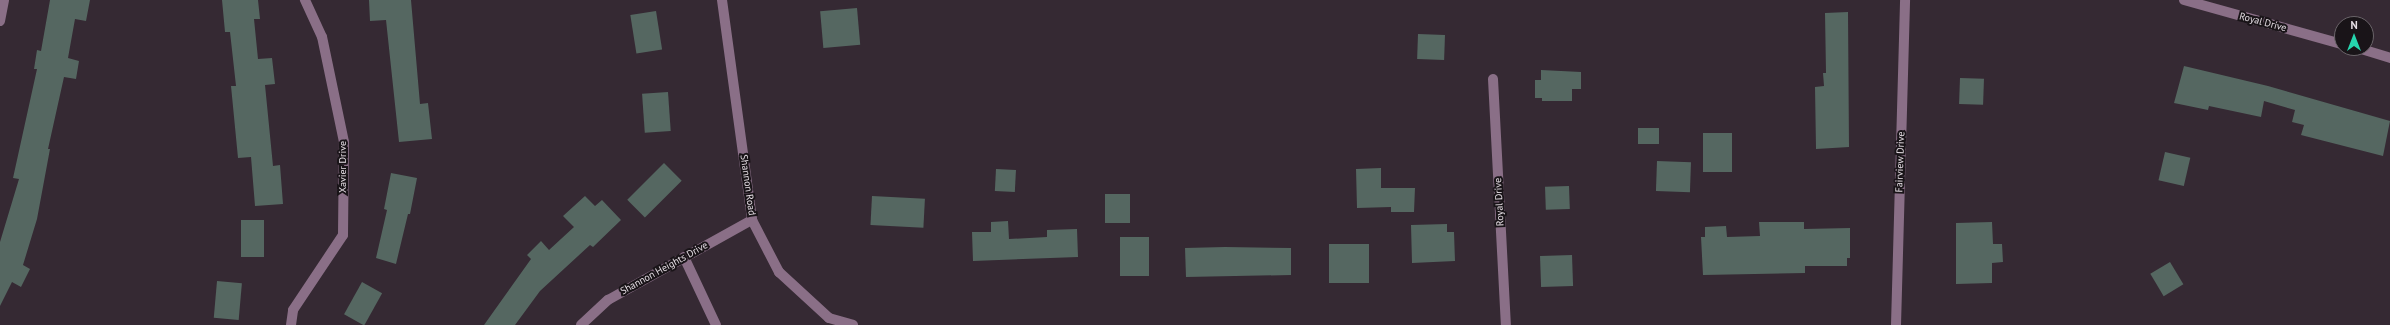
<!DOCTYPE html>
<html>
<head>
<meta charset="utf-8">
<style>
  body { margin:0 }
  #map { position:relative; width:2390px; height:325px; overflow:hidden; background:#352933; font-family:"PT Sans",sans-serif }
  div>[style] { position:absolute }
  .building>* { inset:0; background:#556761; transform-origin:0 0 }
  .minor>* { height:10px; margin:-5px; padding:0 5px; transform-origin:5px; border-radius:5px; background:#8a6f87 }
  span { translate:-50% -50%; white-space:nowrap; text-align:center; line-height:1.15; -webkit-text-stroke:4px #191418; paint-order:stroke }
  .street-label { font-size:10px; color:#e4dde3 }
  .north { position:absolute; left:2334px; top:16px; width:40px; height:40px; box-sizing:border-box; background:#191418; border:1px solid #6a6469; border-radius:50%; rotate:0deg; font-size:11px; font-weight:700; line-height:16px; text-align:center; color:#e4dde3 }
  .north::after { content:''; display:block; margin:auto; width:14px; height:18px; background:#26d5ae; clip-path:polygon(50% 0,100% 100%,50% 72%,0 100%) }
</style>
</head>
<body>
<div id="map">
  <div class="building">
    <div style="clip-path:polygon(50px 0,90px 0,86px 21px,75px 19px,68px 58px,79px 61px,76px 79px,64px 77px,48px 149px,50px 149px,37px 219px,23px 265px,30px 269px,21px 287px,12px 282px,0 306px,0 242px,19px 179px,13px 178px,37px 69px,34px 69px,37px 50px,41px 51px)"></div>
    <div style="clip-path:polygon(222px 0,258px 0,260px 19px,254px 19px,258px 59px,272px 58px,275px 84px,265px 85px,273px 166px,280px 165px,283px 204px,255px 206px,251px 157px,238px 158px,231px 86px,236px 86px,230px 32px,225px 32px)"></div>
    <div style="clip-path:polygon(369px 0,411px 0,420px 104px,428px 103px,432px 139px,399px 142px,386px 20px,370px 21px)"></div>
    <div style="left:857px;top:8px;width:37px;height:37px;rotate:85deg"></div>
    <div style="left:656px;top:11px;width:39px;height:26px;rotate:81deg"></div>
    <div style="clip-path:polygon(1848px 12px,1849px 147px,1816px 149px,1815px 87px,1824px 86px,1823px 73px,1826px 73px,1825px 13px)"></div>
    <div style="left:1418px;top:34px;width:27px;height:25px;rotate:2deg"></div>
    <div style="clip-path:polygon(2184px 66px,2268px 86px,2390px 121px,2383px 156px,2301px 135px,2304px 125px,2292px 122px,2295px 110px,2264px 101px,2261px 117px,2209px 106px,2208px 110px,2174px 103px)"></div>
    <div style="clip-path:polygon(1541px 70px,1581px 72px,1581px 89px,1572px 89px,1572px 101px,1542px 101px,1542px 98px,1535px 98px,1535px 80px,1541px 80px)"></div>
    <div style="left:1960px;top:78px;width:24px;height:26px;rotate:2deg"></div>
    <div style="left:668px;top:92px;width:39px;height:26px;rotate:86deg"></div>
    <div style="left:1638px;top:128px;width:21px;height:16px"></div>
    <div style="left:1703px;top:133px;width:29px;height:39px"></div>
    <div style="left:2165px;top:152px;width:26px;height:29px;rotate:13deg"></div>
    <div style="left:1657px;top:161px;width:34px;height:30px;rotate:2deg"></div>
    <div style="left:664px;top:163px;width:25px;height:52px;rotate:45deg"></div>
    <div style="clip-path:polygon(1381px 168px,1381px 188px,1415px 188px,1414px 212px,1391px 212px,1391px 207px,1357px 208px,1356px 169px)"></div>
    <div style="left:996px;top:169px;width:20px;height:22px;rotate:3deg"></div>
    <div style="clip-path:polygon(391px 173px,417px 178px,410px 214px,408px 214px,396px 264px,376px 258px,387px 210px,384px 209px)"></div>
    <div style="left:1569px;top:186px;width:23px;height:24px;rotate:88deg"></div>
    <div style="left:1130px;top:194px;width:29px;height:25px;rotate:90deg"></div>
    <div style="clip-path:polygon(585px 196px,595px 206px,602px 200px,621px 220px,593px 247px,590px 245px,540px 291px,515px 325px,484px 325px,531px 259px,527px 255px,541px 241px,549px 250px,574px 227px,563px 216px)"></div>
    <div style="left:872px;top:196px;width:53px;height:29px;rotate:3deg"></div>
    <div style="left:241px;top:220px;width:23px;height:37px"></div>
    <div style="clip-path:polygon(1008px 221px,1009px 239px,1047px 237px,1047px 230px,1077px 229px,1078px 257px,973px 261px,972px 232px,991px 232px,991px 222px)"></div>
    <div style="clip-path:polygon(1759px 222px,1804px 222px,1804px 229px,1850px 228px,1850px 258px,1847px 258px,1847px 266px,1805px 266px,1805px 273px,1703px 275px,1701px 237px,1705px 237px,1705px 227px,1726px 226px,1727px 237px,1760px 236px)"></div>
    <div style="clip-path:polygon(1992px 222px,1993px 244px,2002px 244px,2003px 262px,1992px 263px,1992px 283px,1956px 284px,1956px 223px)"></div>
    <div style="clip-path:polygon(1447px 224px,1447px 232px,1454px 232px,1455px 261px,1412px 263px,1411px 225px)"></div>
    <div style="left:1120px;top:237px;width:29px;height:39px"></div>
    <div style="left:1329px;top:244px;width:40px;height:39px"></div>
    <div style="clip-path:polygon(1225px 247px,1291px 248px,1291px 275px,1186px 277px,1185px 248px)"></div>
    <div style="left:1572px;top:255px;width:31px;height:32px;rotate:88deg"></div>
    <div style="left:2170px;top:262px;width:26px;height:23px;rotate:59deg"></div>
    <div style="left:217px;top:281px;width:25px;height:37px;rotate:5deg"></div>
    <div style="left:362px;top:282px;width:23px;height:37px;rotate:29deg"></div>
  </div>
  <div class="minor">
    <div style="left:722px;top:0;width:222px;rotate:82.2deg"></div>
    <div style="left:752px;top:220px;width:59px;rotate:62.6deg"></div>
    <div style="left:779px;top:272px;width:68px;rotate:42.6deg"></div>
    <div style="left:829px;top:318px;width:25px;rotate:16deg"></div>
    <div style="left:2184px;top:0;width:164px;rotate:15.6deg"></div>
    <div style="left:0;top:21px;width:21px;rotate:-79deg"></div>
    <div style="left:2358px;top:48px;width:34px;rotate:17deg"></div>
    <div style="left:1493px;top:79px;width:246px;rotate:87deg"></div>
    <div style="left:684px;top:257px;width:75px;rotate:64.8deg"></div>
    <div style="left:291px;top:325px;width:15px;rotate:-82deg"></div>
    <div style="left:293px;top:310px;width:90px;rotate:-56.3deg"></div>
    <div style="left:343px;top:235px;width:93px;rotate:-89.4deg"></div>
    <div style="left:344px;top:142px;width:107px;rotate:-101.8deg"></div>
    <div style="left:322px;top:37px;width:41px;rotate:-114.7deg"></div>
    <div style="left:581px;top:325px;width:37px;rotate:-43deg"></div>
    <div style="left:608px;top:300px;width:165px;rotate:-29.1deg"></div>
    <div style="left:1896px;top:325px;width:325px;rotate:-88.4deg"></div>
  </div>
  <div class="street-label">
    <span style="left:2263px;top:22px;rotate:15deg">Royal Drive</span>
    <span style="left:1900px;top:162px;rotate:-88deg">Fairview Drive</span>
    <span style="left:343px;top:167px;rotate:-90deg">Xavier Drive</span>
    <span style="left:748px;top:185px;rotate:82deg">Shannon Road</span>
    <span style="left:1499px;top:202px;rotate:-93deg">Royal Drive</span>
    <span style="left:664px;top:268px;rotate:-29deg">Shannon Heights Drive</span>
  </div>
  <div class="north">N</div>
</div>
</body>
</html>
